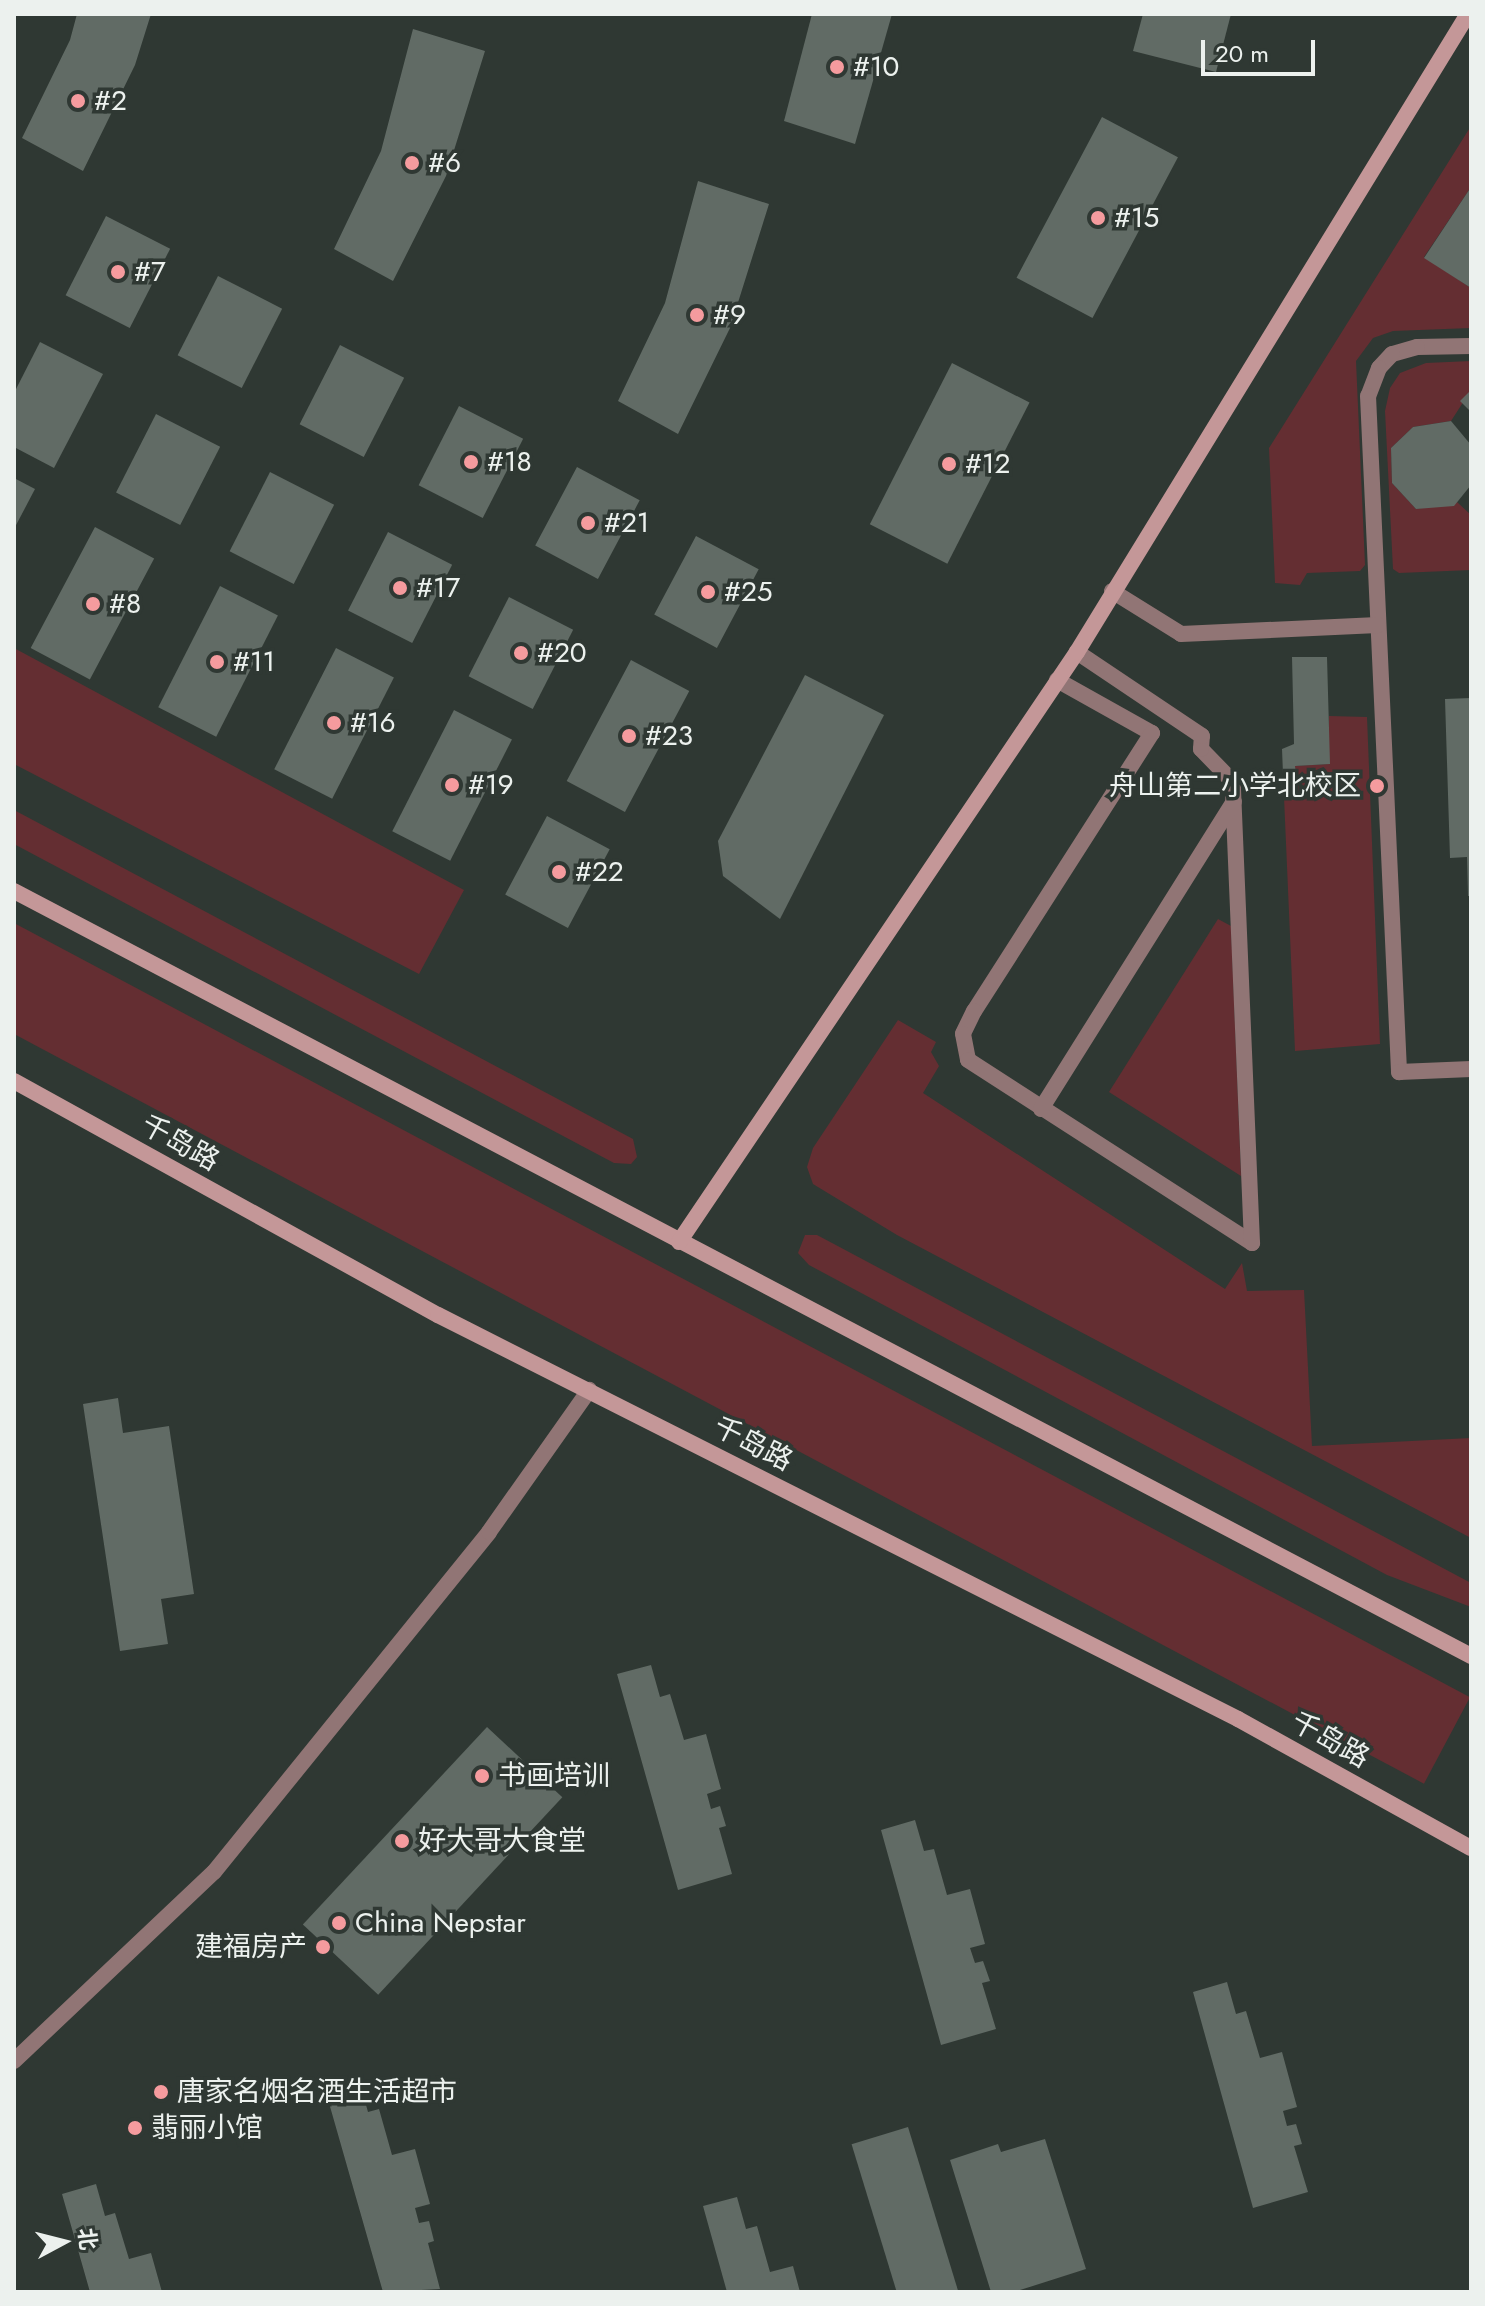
<!DOCTYPE html>
<html>
<head>
<meta charset="utf-8">
<style>
  body { margin:0 }
  #map { position:relative; width:1485px; height:2306px; overflow:hidden; background:#2f3833; font-family:Jost,"Noto Sans SC",sans-serif }
  div>[style] { position:absolute }
  .green>* { inset:0; background:#642e32; transform-origin:0 0 }
  .building>* { inset:0; background:#616b65; transform-origin:0 0 }
  .lane>* { height:16px; margin:-8px; padding:0 8px; transform-origin:8px; border-radius:8px; background:#917575 }
  .street>* { height:16px; margin:-8px; padding:0 8px; transform-origin:8px; border-radius:8px; background:#917575 }
  .secondary>* { height:16px; margin:-8px; padding:0 8px; transform-origin:8px; border-radius:8px; background:#c49798 }
  .dots>* { width:22px; height:22px; translate:-50% -50%; box-sizing:border-box; border:4px solid #2f3833; border-radius:50% }
  span { translate:-50% -50%; white-space:nowrap; text-align:center; line-height:1.15; -webkit-text-stroke:7px #2f3833; paint-order:stroke }
  .poi-label { font-size:28px; color:#ecf1ee }
  .left { translate:0 -50%; text-align:left }
  .right { translate:-100% -50%; text-align:right }
  .street-label { font-size:28px; color:#ecf1ee }
  .frame { position:absolute; inset:0; border:16px solid #ecf1ee; pointer-events:none }
  .north { position:absolute; left:24px; top:2202px; width:80px; height:80px; -webkit-text-stroke:6px #2f3833; paint-order:stroke; rotate:83deg; font-size:22px; font-weight:700; line-height:32px; text-align:center; color:#ecf1ee }
  .north::after { content:''; display:block; margin:auto; width:28px; height:36px; background:#ecf1ee; clip-path:polygon(50% 0,100% 100%,50% 72%,0 100%) }
  .scale { position:absolute; left:1201px; top:40px; width:114px; height:36px; box-sizing:border-box; border:4px solid #ecf1ee; border-top:0; padding-left:10px; font-size:24px; line-height:28px; white-space:nowrap; color:#ecf1ee; -webkit-text-stroke:6px #2f3833; paint-order:stroke }
</style>
</head>
<body>
<div id="map">
  <div class="green">
    <div style="clip-path:polygon(1471px 126px,1471px 187px,1424px 257px,1471px 288px,1471px 328px,1393px 331px,1373px 338px,1356px 361px,1365px 565px,1360px 571px,1307px 573px,1300px 585px,1275px 583px,1269px 448px)"></div>
    <div style="clip-path:polygon(1471px 361px,1471px 390px,1451px 421px,1413px 427px,1391px 448px,1392px 483px,1416px 509px,1457px 502px,1471px 515px,1471px 570px,1399px 573px,1393px 569px,1385px 411px,1390px 388px,1400px 373px,1426px 363px)"></div>
    <div style="clip-path:polygon(14px 648px,464px 890px,419px 974px,14px 764px)"></div>
    <div style="clip-path:polygon(1329px 716px,1367px 717px,1380px 1044px,1295px 1051px,1283px 774px,1296px 773px,1295px 766px,1329px 764px)"></div>
    <div style="clip-path:polygon(14px 810px,633px 1139px,637px 1157px,631px 1164px,614px 1163px,14px 844px)"></div>
    <div style="clip-path:polygon(1218px 919px,1231px 926px,1241px 1176px,1109px 1092px)"></div>
    <div style="left:14px;top:923px;width:1649px;height:98px;rotate:28deg"></div>
    <div style="clip-path:polygon(898px 1020px,936px 1042px,931px 1052px,939px 1066px,923px 1093px,1225px 1289px,1242px 1263px,1247px 1291px,1304px 1290px,1312px 1446px,1471px 1438px,1471px 1538px,897px 1235px,813px 1184px,807px 1167px,813px 1148px)"></div>
    <div style="clip-path:polygon(805px 1235px,817px 1235px,1471px 1583px,1471px 1607px,1387px 1575px,809px 1265px,798px 1253px)"></div>
  </div>
  <div class="building">
    <div style="clip-path:polygon(77px 14px,151px 14px,135px 65px,83px 171px,22px 138px,70px 40px)"></div>
    <div style="clip-path:polygon(812px 14px,892px 14px,855px 144px,784px 121px)"></div>
    <div style="clip-path:polygon(1143px 14px,1231px 14px,1216px 72px,1133px 51px)"></div>
    <div style="clip-path:polygon(413px 29px,485px 51px,446px 176px,393px 281px,334px 249px,381px 151px)"></div>
    <div style="left:1102px;top:117px;width:86px;height:182px;rotate:28deg"></div>
    <div style="clip-path:polygon(698px 181px,769px 204px,730px 328px,678px 434px,618px 401px,665px 303px)"></div>
    <div style="clip-path:polygon(1471px 187px,1471px 288px,1424px 258px)"></div>
    <div style="left:106px;top:216px;width:72px;height:89px;rotate:27deg"></div>
    <div style="left:218px;top:276px;width:72px;height:89px;rotate:27deg"></div>
    <div style="clip-path:polygon(40px 342px,103px 374px,54px 468px,14px 447px,14px 393px)"></div>
    <div style="left:340px;top:345px;width:72px;height:89px;rotate:27deg"></div>
    <div style="left:952px;top:363px;width:87px;height:181px;rotate:27deg"></div>
    <div style="clip-path:polygon(1471px 390px,1471px 412px,1460px 401px)"></div>
    <div style="left:459px;top:406px;width:72px;height:89px;rotate:27deg"></div>
    <div style="left:156px;top:414px;width:72px;height:88px;rotate:27deg"></div>
    <div style="clip-path:polygon(1451px 421px,1471px 445px,1471px 485px,1454px 506px,1416px 509px,1392px 483px,1391px 448px,1413px 427px)"></div>
    <div style="left:577px;top:467px;width:71px;height:89px;rotate:28deg"></div>
    <div style="left:270px;top:472px;width:72px;height:89px;rotate:27deg"></div>
    <div style="clip-path:polygon(14px 478px,35px 489px,14px 529px)"></div>
    <div style="left:95px;top:527px;width:67px;height:137px;rotate:28deg"></div>
    <div style="left:388px;top:532px;width:72px;height:88px;rotate:27deg"></div>
    <div style="left:696px;top:536px;width:71px;height:89px;rotate:28deg"></div>
    <div style="left:220px;top:586px;width:65px;height:136px;rotate:27deg"></div>
    <div style="left:509px;top:597px;width:72px;height:89px;rotate:27deg"></div>
    <div style="left:336px;top:648px;width:65px;height:136px;rotate:27deg"></div>
    <div style="clip-path:polygon(1292px 657px,1327px 657px,1330px 764px,1295px 766px,1296px 773px,1283px 774px,1282px 749px,1294px 744px)"></div>
    <div style="left:631px;top:660px;width:66px;height:137px;rotate:28deg"></div>
    <div style="clip-path:polygon(805px 675px,884px 715px,780px 919px,723px 876px,718px 841px)"></div>
    <div style="clip-path:polygon(1471px 698px,1471px 896px,1468px 896px,1467px 857px,1450px 858px,1445px 699px)"></div>
    <div style="left:454px;top:710px;width:65px;height:136px;rotate:27deg"></div>
    <div style="left:547px;top:816px;width:71px;height:89px;rotate:28deg"></div>
    <div style="clip-path:polygon(118px 1398px,123px 1433px,169px 1426px,194px 1594px,161px 1599px,168px 1644px,120px 1651px,83px 1404px)"></div>
    <div style="clip-path:polygon(651px 1665px,660px 1697px,670px 1694px,684px 1740px,706px 1734px,721px 1789px,707px 1794px,711px 1809px,720px 1806px,726px 1826px,719px 1828px,732px 1874px,678px 1890px,617px 1674px)"></div>
    <div style="left:487px;top:1727px;width:103px;height:270px;rotate:43deg"></div>
    <div style="clip-path:polygon(915px 1820px,924px 1851px,934px 1849px,947px 1895px,970px 1889px,985px 1944px,970px 1948px,975px 1963px,983px 1961px,990px 1981px,982px 1983px,996px 2029px,941px 2045px,881px 1830px)"></div>
    <div style="clip-path:polygon(1227px 1982px,1236px 2014px,1246px 2011px,1260px 2058px,1282px 2052px,1297px 2107px,1283px 2111px,1287px 2126px,1296px 2124px,1302px 2144px,1294px 2146px,1308px 2192px,1253px 2208px,1193px 1992px)"></div>
    <div style="clip-path:polygon(359px 2080px,368px 2112px,379px 2109px,392px 2155px,415px 2149px,430px 2204px,415px 2208px,419px 2223px,429px 2221px,434px 2241px,428px 2243px,440px 2289px,383px 2292px,325px 2089px)"></div>
    <div style="left:908px;top:2127px;width:172px;height:59px;rotate:73deg"></div>
    <div style="clip-path:polygon(1045px 2139px,1086px 2269px,1014px 2292px,991px 2292px,950px 2160px,998px 2144px,1001px 2152px)"></div>
    <div style="clip-path:polygon(96px 2184px,105px 2216px,115px 2213px,129px 2259px,151px 2253px,162px 2292px,90px 2292px,62px 2194px)"></div>
    <div style="clip-path:polygon(737px 2197px,746px 2229px,757px 2226px,770px 2272px,793px 2266px,800px 2292px,727px 2292px,703px 2206px)"></div>
  </div>
  <div class="lane">
    <div style="left:1471px;top:346px;width:54px;rotate:178.9deg"></div>
    <div style="left:1417px;top:347px;width:26px;rotate:164deg"></div>
    <div style="left:1392px;top:354px;width:19px;rotate:133deg"></div>
    <div style="left:1379px;top:368px;width:30px;rotate:111deg"></div>
    <div style="left:1368px;top:396px;width:677px;rotate:87.37deg"></div>
    <div style="left:1399px;top:1072px;width:72px;rotate:-2.4deg"></div>
    <div style="left:1112px;top:591px;width:81px;rotate:31.9deg"></div>
    <div style="left:1181px;top:634px;width:197px;rotate:-2.6deg"></div>
    <div style="left:1057px;top:680px;width:109px;rotate:29.2deg"></div>
    <div style="left:1152px;top:733px;width:330px;rotate:122.6deg"></div>
    <div style="left:974px;top:1011px;width:25px;rotate:116deg"></div>
    <div style="left:963px;top:1034px;width:26px;rotate:79deg"></div>
    <div style="left:968px;top:1060px;width:338px;rotate:32.8deg"></div>
    <div style="left:1252px;top:1243px;width:461px;rotate:-92.4deg"></div>
    <div style="left:1233px;top:782px;width:46px;rotate:-134.1deg"></div>
    <div style="left:1201px;top:749px;width:13px;rotate:-86deg"></div>
    <div style="left:1202px;top:736px;width:151px;rotate:-146.1deg"></div>
    <div style="left:1041px;top:1109px;width:363px;rotate:-57.9deg"></div>
  </div>
  <div class="street">
    <div style="left:14px;top:2061px;width:275px;rotate:-43.4deg"></div>
    <div style="left:214px;top:1872px;width:437px;rotate:-51deg"></div>
    <div style="left:489px;top:1532px;width:174px;rotate:-54.8deg"></div>
  </div>
  <div class="secondary">
    <div style="left:14px;top:891px;width:1646px;rotate:27.7deg"></div>
    <div style="left:14px;top:1081px;width:484px;rotate:28.9deg"></div>
    <div style="left:438px;top:1315px;width:896px;rotate:26.79deg"></div>
    <div style="left:1238px;top:1719px;width:266px;rotate:29deg"></div>
    <div style="left:679px;top:1242px;width:712px;rotate:-56deg"></div>
    <div style="left:1077px;top:652px;width:748px;rotate:-58.5deg"></div>
  </div>
  <div class="dots">
    <div style="left:837px;top:67px;background:#f59b9e"></div>
    <div style="left:78px;top:101px;background:#f59b9e"></div>
    <div style="left:412px;top:163px;background:#f59b9e"></div>
    <div style="left:1098px;top:218px;background:#f59b9e"></div>
    <div style="left:118px;top:272px;background:#f59b9e"></div>
    <div style="left:697px;top:315px;background:#f59b9e"></div>
    <div style="left:471px;top:462px;background:#f59b9e"></div>
    <div style="left:949px;top:464px;background:#f59b9e"></div>
    <div style="left:588px;top:523px;background:#f59b9e"></div>
    <div style="left:400px;top:588px;background:#f59b9e"></div>
    <div style="left:708px;top:592px;background:#f59b9e"></div>
    <div style="left:93px;top:604px;background:#f59b9e"></div>
    <div style="left:521px;top:653px;background:#f59b9e"></div>
    <div style="left:217px;top:662px;background:#f59b9e"></div>
    <div style="left:334px;top:723px;background:#f59b9e"></div>
    <div style="left:629px;top:736px;background:#f59b9e"></div>
    <div style="left:452px;top:785px;background:#f59b9e"></div>
    <div style="left:1377px;top:786px;background:#f59b9e"></div>
    <div style="left:559px;top:872px;background:#f59b9e"></div>
    <div style="left:482px;top:1776px;background:#f59b9e"></div>
    <div style="left:402px;top:1841px;background:#f59b9e"></div>
    <div style="left:339px;top:1923px;background:#f59b9e"></div>
    <div style="left:323px;top:1947px;background:#f59b9e"></div>
    <div style="left:161px;top:2092px;background:#f59b9e"></div>
    <div style="left:135px;top:2128px;background:#f59b9e"></div>
  </div>
  <div class="poi-label">
    <span class="left" style="left:853px;top:67px">#10</span>
    <span class="left" style="left:94px;top:101px">#2</span>
    <span class="left" style="left:428px;top:163px">#6</span>
    <span class="left" style="left:1114px;top:218px">#15</span>
    <span class="left" style="left:134px;top:272px">#7</span>
    <span class="left" style="left:713px;top:315px">#9</span>
    <span class="left" style="left:487px;top:462px">#18</span>
    <span class="left" style="left:965px;top:464px">#12</span>
    <span class="left" style="left:604px;top:523px">#21</span>
    <span class="left" style="left:416px;top:588px">#17</span>
    <span class="left" style="left:724px;top:592px">#25</span>
    <span class="left" style="left:109px;top:604px">#8</span>
    <span class="left" style="left:537px;top:653px">#20</span>
    <span class="left" style="left:233px;top:662px">#11</span>
    <span class="left" style="left:350px;top:723px">#16</span>
    <span class="left" style="left:645px;top:736px">#23</span>
    <span class="left" style="left:468px;top:785px">#19</span>
    <span class="right" style="left:1361px;top:786px">舟山第二小学北校区</span>
    <span class="left" style="left:575px;top:872px">#22</span>
    <span class="left" style="left:498px;top:1776px">书画培训</span>
    <span class="left" style="left:418px;top:1841px">好大哥大食堂</span>
    <span class="left" style="left:355px;top:1923px">China Nepstar</span>
    <span class="right" style="left:307px;top:1947px">建福房产</span>
    <span class="left" style="left:177px;top:2092px">唐家名烟名酒生活超市</span>
    <span class="left" style="left:151px;top:2128px">翡丽小馆</span>
  </div>
  <div class="street-label">
    <span style="left:180px;top:1143px;rotate:29deg">千岛路</span>
    <span style="left:753px;top:1444px;rotate:27deg">千岛路</span>
    <span style="left:1330px;top:1740px;rotate:29deg">千岛路</span>
  </div>
  <div class="frame"></div>
  <div class="north">北</div>
  <div class="scale">20 m</div>
</div>
</body>
</html>
